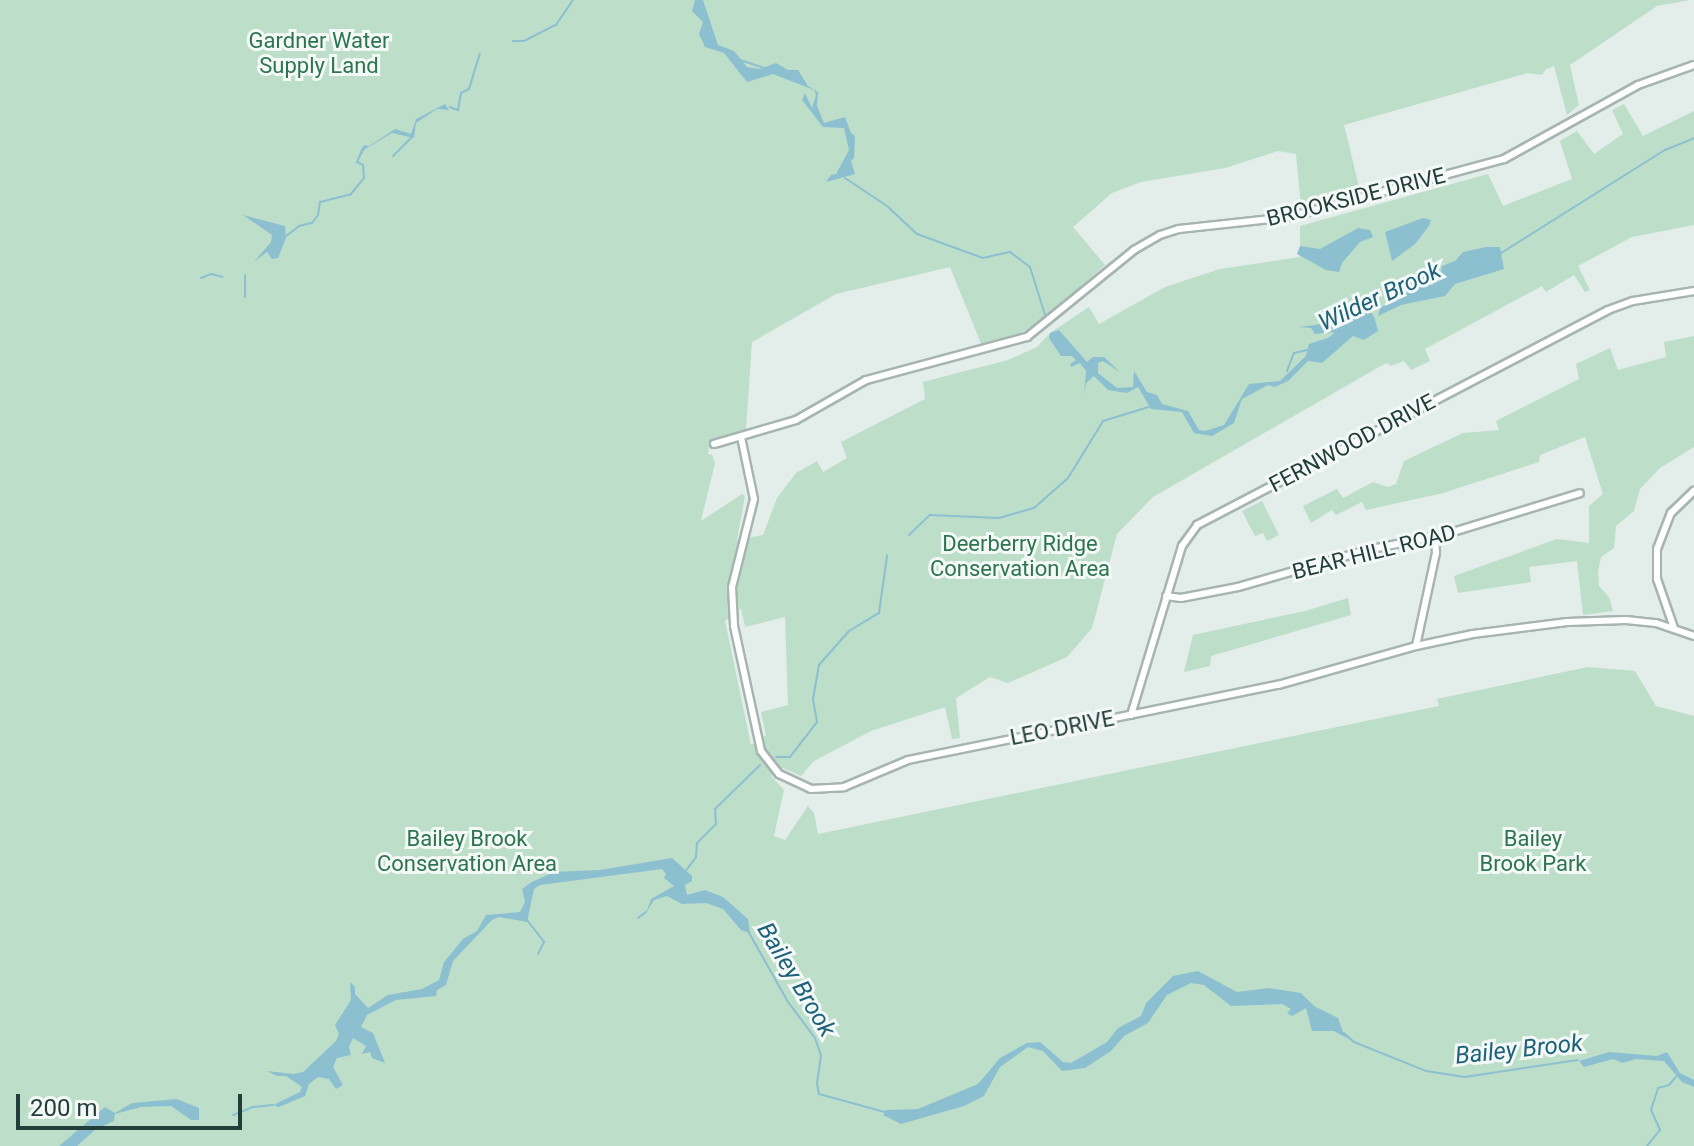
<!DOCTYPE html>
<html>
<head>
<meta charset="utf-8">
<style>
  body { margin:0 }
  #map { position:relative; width:1694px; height:1146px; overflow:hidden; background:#e3edea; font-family:Roboto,sans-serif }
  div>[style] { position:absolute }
  .green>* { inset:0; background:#bddec9 }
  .water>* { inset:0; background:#8cc0d1 }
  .stream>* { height:2px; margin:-1px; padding:0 1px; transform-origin:1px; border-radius:1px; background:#8cc0d1 }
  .roads { filter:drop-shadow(2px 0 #a6b5b2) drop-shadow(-2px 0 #a6b5b2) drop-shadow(0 2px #a6b5b2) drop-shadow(0 -2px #a6b5b2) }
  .minor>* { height:6px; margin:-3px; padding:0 3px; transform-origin:3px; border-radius:3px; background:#fff }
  span { translate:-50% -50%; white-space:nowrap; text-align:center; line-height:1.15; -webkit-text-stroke:6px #f4f9f7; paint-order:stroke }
  .park-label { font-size:22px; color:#2d7550 }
  .street-label { font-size:22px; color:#233e3a }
  .water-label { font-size:24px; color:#1d627a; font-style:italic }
  .scale { position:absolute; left:16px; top:1094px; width:226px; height:36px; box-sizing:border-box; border:4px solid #233e3a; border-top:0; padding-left:10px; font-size:24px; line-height:28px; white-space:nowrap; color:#233e3a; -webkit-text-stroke:6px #f4f9f7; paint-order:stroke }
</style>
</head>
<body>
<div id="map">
  <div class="green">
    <div style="clip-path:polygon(evenodd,0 0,1690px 0,1657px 6px,1570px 65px,1579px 105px,1567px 115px,1554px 66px,1546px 69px,1542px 75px,1528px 73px,1344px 125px,1360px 190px,1301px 206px,1296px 154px,1278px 151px,1225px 168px,1141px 182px,1112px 193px,1073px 227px,1105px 265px,1040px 322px,1008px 340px,982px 346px,950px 267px,836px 294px,752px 342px,746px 430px,710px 440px,708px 454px,712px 455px,715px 463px,701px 521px,742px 494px,745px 496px,737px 540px,763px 535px,777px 498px,796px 473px,817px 461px,823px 472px,847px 458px,841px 442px,925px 399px,923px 382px,1008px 360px,1037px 347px,1050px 333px,1089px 307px,1099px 324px,1165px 287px,1220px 269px,1300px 257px,1300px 226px,1488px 174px,1503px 206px,1572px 179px,1560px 141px,1577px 131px,1594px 154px,1623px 134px,1612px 110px,1624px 104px,1643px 136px,1694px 111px,1694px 225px,1632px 237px,1578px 266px,1590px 290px,1585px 292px,1574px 275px,1546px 292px,1542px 286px,1425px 349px,1430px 361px,1411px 370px,1404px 361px,1391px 366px,1386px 363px,1153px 497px,1117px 534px,1092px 628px,1067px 657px,1008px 683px,990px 677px,956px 698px,960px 738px,952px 739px,945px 707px,871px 731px,814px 761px,801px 776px,783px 768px,771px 776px,784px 790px,774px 836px,785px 840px,808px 806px,814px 813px,818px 834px,1439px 706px,1437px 699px,1588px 667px,1635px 671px,1656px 706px,1694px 716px,1694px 1146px,0 1146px,0 0,741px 608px,745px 627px,785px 617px,788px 705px,761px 712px,766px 735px,751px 745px,725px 621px,741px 608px)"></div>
    <div style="clip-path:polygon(1694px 336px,1694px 447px,1660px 468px,1640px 489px,1634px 511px,1616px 526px,1614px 548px,1601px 557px,1598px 572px,1599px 586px,1609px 597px,1613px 611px,1583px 615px,1577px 561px,1529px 567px,1531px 582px,1458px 593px,1454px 576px,1557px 539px,1589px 543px,1589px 506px,1603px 494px,1585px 437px,1540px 455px,1539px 462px,1443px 493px,1366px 510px,1362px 502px,1336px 515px,1332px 510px,1311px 523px,1303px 506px,1337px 489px,1343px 498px,1373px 482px,1388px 487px,1396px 484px,1404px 461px,1463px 433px,1499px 430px,1496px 421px,1579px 379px,1576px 364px,1610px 348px,1618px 370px,1666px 357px,1664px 342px)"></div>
    <div style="clip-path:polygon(1262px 501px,1279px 535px,1267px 541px,1263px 533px,1255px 536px,1242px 511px)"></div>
    <div style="clip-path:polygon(1348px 598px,1351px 615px,1211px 656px,1210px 666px,1184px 672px,1193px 635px,1305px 611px)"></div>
  </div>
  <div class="water">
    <div style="clip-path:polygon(695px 0,703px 0,718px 45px,734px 51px,747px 67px,759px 69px,776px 63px,788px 70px,798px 70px,808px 86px,818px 92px,817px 106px,824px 123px,845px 117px,851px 133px,855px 136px,854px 158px,851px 161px,855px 174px,826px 182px,831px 175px,836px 174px,849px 150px,844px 128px,823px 127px,802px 100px,805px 93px,812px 108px,816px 95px,814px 90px,773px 74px,747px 82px,724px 53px,705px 47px,699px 34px,703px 22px,692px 11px)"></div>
    <div style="clip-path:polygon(445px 104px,449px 110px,437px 109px,416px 123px,414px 138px,392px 133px,365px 149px,357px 162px,364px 145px,369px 146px,395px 129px,411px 134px,416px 119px)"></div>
    <div style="clip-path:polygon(243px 215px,285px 226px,286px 238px,278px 258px,272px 259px,267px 252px,254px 262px,271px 242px,272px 235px)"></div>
    <div style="clip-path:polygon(1423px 218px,1431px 220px,1429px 226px,1415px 244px,1392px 261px,1385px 232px)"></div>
    <div style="clip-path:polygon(1358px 228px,1370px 230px,1373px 237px,1360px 242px,1342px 263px,1339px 272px,1326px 270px,1297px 254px,1300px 246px,1320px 249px)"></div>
    <div style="clip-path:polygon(1486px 247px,1500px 247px,1504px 269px,1455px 284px,1445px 296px,1401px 305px,1378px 316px,1380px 308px,1399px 297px,1411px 280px,1424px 273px,1440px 276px,1442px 266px,1455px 261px,1463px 252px)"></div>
    <div style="clip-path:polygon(1364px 305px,1367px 305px,1375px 319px,1378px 331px,1364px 340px,1353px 336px,1322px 363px,1308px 361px,1288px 381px,1275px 387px,1268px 385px,1242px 399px,1234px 423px,1212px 436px,1194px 433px,1182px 412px,1151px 409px,1138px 387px,1127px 393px,1108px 390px,1094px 376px,1086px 383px,1084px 395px,1086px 371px,1080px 363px,1071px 367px,1070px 364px,1076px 360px,1072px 356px,1061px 356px,1049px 338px,1050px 333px,1059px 330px,1087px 362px,1093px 357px,1104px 357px,1120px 372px,1103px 361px,1098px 363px,1098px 373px,1117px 388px,1133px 387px,1134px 371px,1147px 392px,1157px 395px,1162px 404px,1188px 411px,1199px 430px,1205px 431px,1224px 425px,1249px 384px,1280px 381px,1306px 356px,1309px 344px,1334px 336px,1333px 332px,1315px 334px,1311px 328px,1299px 327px,1329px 323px,1326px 310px,1340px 317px,1356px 314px)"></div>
    <div style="clip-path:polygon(672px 858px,692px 876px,692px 881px,685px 885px,687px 895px,705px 890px,723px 897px,748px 919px,750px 933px,741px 930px,723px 909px,706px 903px,682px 904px,667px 896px,654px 900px,646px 913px,651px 899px,674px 886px,664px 878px,666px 874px,662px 869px,540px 885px,534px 889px,527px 922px,499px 917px,492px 920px,453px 961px,446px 985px,437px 990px,436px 996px,396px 1000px,367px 1015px,361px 1027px,373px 1033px,385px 1063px,372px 1058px,370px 1052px,362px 1054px,366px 1046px,353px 1038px,349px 1047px,351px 1055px,337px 1058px,333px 1067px,343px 1085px,336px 1089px,329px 1079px,318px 1077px,309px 1084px,305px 1096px,279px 1107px,273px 1105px,300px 1092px,302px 1087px,286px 1076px,277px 1076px,267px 1071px,293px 1074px,303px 1072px,336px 1041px,339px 1034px,335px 1025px,351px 1000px,350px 982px,355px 987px,355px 994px,368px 1008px,388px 995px,422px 989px,439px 980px,444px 962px,463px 939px,477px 931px,486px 915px,520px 912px,525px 902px,522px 889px,532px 882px,554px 872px,600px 870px)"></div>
    <div style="clip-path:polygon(1198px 971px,1237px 992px,1269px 988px,1301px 993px,1314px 1006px,1338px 1018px,1343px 1032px,1354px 1042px,1334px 1031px,1312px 1031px,1306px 1008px,1292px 1016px,1287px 1013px,1291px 1009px,1282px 1004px,1231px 1006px,1204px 985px,1191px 983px,1167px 995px,1148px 1023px,1124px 1036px,1111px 1051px,1085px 1068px,1062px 1071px,1043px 1051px,1028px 1047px,1000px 1067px,984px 1096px,964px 1106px,901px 1124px,883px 1115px,886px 1110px,918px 1109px,978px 1084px,1000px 1058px,1027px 1043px,1040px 1042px,1063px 1062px,1071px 1063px,1107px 1042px,1118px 1028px,1141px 1016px,1146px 1003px,1173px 976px)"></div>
    <div style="clip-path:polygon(1609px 1052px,1657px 1056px,1667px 1052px,1680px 1073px,1694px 1080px,1694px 1087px,1682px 1082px,1664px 1061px,1636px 1059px,1622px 1063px,1613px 1059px,1584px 1067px,1579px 1061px)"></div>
    <div style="clip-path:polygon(177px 1099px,199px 1108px,199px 1120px,191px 1120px,171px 1106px,141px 1107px,115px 1114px,114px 1121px,96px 1129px,77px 1146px,59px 1146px,105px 1107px,115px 1113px,132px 1103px)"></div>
  </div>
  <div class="stream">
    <div style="left:513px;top:41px;width:11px"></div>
    <div style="left:524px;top:41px;width:36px;rotate:-27deg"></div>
    <div style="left:556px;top:25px;width:30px;rotate:-56deg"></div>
    <div style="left:740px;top:60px;width:25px;rotate:18deg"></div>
    <div style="left:450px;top:107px;width:9px;rotate:21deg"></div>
    <div style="left:458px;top:110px;width:17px;rotate:-80deg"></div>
    <div style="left:461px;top:93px;width:9px;rotate:-27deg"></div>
    <div style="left:469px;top:89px;width:37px;rotate:-73deg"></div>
    <div style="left:393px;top:156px;width:28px;rotate:-45deg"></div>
    <div style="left:845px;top:178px;width:50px;rotate:33.7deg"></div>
    <div style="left:887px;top:206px;width:41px;rotate:43deg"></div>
    <div style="left:917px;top:234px;width:70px;rotate:20deg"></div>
    <div style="left:983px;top:258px;width:28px;rotate:-13deg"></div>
    <div style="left:1010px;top:252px;width:25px;rotate:37deg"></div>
    <div style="left:1030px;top:267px;width:53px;rotate:72.6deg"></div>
    <div style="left:285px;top:237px;width:18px;rotate:-38deg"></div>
    <div style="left:299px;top:226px;width:13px;rotate:-13deg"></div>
    <div style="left:312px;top:223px;width:10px;rotate:-53deg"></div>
    <div style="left:318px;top:215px;width:13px;rotate:-81deg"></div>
    <div style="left:320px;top:202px;width:32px;rotate:-14deg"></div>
    <div style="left:351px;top:194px;width:21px;rotate:-51deg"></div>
    <div style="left:364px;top:178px;width:13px;rotate:-94deg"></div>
    <div style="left:363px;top:165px;width:7px;rotate:-153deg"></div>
    <div style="left:357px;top:162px;width:15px;rotate:-67deg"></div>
    <div style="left:1498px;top:255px;width:197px;rotate:-32.2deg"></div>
    <div style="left:1665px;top:150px;width:31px;rotate:-22deg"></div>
    <div style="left:201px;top:278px;width:11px;rotate:-22deg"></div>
    <div style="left:211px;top:274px;width:12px;rotate:14deg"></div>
    <div style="left:245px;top:297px;width:22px;rotate:-90deg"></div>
    <div style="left:1324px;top:342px;width:14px;rotate:-36deg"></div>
    <div style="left:1287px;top:371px;width:19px;rotate:-69deg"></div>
    <div style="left:1294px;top:353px;width:14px;rotate:-12deg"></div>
    <div style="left:909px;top:535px;width:29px;rotate:-44deg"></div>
    <div style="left:930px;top:515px;width:69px;rotate:2.5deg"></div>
    <div style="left:999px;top:518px;width:36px;rotate:-16deg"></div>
    <div style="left:1034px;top:508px;width:45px;rotate:-41.4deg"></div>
    <div style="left:1068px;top:478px;width:67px;rotate:-58.4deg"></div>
    <div style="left:1103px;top:421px;width:48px;rotate:-16.9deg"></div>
    <div style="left:776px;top:757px;width:14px"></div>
    <div style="left:790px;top:757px;width:44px;rotate:-52.4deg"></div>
    <div style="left:817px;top:722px;width:23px;rotate:-100deg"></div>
    <div style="left:813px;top:699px;width:35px;rotate:-80deg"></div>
    <div style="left:819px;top:665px;width:45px;rotate:-48.6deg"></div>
    <div style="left:849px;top:631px;width:35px;rotate:-31deg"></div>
    <div style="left:879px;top:613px;width:58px;rotate:-82deg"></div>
    <div style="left:684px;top:873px;width:20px;rotate:-53deg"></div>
    <div style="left:696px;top:857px;width:14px;rotate:-86deg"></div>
    <div style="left:697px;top:843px;width:27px;rotate:-45deg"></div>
    <div style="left:716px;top:824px;width:15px;rotate:-94deg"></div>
    <div style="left:715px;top:809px;width:63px;rotate:-44.4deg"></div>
    <div style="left:638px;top:918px;width:10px;rotate:-37deg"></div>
    <div style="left:527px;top:920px;width:28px;rotate:52deg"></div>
    <div style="left:544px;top:942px;width:13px;rotate:117deg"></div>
    <div style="left:748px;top:931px;width:81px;rotate:60.6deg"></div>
    <div style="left:788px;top:1002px;width:45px;rotate:53.1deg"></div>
    <div style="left:815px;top:1038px;width:18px;rotate:71deg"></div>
    <div style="left:821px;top:1055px;width:29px;rotate:98deg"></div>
    <div style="left:817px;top:1084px;width:10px;rotate:79deg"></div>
    <div style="left:819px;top:1094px;width:68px;rotate:15.3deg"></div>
    <div style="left:1344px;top:1033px;width:13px;rotate:42deg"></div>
    <div style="left:1354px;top:1042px;width:78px;rotate:21.9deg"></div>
    <div style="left:1426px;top:1071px;width:39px;rotate:9deg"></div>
    <div style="left:1465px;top:1077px;width:114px;rotate:-8.6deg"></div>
    <div style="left:233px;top:1115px;width:22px;rotate:-22deg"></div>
    <div style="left:253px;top:1107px;width:20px;rotate:-6deg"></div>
    <div style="left:1647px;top:1146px;width:21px;rotate:-51deg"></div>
    <div style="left:1660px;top:1130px;width:22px;rotate:-114deg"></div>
    <div style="left:1651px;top:1110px;width:23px;rotate:-72deg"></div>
    <div style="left:1658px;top:1088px;width:11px;rotate:-15deg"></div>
    <div style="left:1669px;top:1085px;width:11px;rotate:-49deg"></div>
  </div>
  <div class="roads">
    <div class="minor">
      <div style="left:741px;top:437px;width:63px;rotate:78.2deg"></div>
      <div style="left:754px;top:499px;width:91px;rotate:104deg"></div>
      <div style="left:732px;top:587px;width:39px;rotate:87deg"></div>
      <div style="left:734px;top:626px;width:128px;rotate:77.8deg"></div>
      <div style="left:761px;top:751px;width:29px;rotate:52deg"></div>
      <div style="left:779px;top:774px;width:35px;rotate:25deg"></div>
      <div style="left:811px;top:789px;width:33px;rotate:-3deg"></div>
      <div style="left:844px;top:787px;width:69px;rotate:-22.9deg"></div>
      <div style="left:908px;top:760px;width:378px;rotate:-11.5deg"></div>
      <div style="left:1278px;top:685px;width:143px;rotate:-15.8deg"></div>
      <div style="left:1416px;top:646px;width:58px;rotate:-11.9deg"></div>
      <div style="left:1473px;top:634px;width:95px;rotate:-7.3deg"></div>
      <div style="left:1567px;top:622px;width:59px;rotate:-1.9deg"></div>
      <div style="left:1626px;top:620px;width:30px;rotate:6deg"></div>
      <div style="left:1656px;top:623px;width:40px;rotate:18.9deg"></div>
      <div style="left:714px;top:444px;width:85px;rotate:-16.3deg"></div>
      <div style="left:796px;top:420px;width:81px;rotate:-29.7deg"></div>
      <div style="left:866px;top:380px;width:167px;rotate:-15deg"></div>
      <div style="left:1027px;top:337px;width:138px;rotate:-39.1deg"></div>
      <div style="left:1134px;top:250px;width:30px;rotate:-30deg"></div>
      <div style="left:1160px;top:235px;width:20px;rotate:-18deg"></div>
      <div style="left:1179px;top:229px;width:111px;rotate:-6.2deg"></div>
      <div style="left:1289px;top:217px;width:223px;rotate:-15.1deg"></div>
      <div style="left:1504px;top:159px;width:153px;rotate:-28.9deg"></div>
      <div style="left:1638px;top:85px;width:59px;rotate:-19.7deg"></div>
      <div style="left:1166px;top:596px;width:15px;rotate:8deg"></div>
      <div style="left:1181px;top:598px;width:58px;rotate:-10.9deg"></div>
      <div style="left:1238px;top:587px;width:134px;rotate:-16deg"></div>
      <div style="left:1367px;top:550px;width:77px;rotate:-11.2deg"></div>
      <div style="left:1443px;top:535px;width:143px;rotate:-17deg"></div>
      <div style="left:1674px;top:628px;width:52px;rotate:-109.1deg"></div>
      <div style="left:1657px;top:579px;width:30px;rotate:-90deg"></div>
      <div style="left:1657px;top:549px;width:39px;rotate:-69deg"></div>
      <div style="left:1671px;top:513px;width:32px;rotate:-44deg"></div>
      <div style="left:1416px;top:646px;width:95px;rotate:-77.9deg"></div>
      <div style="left:1436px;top:553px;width:16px;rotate:-94deg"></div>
      <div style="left:1131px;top:715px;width:177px;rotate:-73.2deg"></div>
      <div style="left:1182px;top:546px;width:26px;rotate:-54deg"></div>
      <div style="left:1197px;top:525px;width:464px;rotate:-27.6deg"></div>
      <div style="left:1608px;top:310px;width:27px;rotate:-20deg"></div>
      <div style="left:1633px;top:301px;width:62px;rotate:-9.3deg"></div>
    </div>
  </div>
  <div class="park-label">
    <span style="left:319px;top:53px">Gardner Water<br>Supply Land</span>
    <span style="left:1020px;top:556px">Deerberry Ridge<br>Conservation Area</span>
    <span style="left:467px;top:851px">Bailey Brook<br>Conservation Area</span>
    <span style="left:1533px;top:851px">Bailey<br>Brook Park</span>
  </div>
  <div class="street-label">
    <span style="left:1356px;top:197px;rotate:-14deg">BROOKSIDE DRIVE</span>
    <span style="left:1352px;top:443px;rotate:-28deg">FERNWOOD DRIVE</span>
    <span style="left:1374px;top:552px;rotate:-14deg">BEAR HILL ROAD</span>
    <span style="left:1062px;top:728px;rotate:-11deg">LEO DRIVE</span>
  </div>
  <div class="water-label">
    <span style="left:1380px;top:297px;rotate:-25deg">Wilder Brook</span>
    <span style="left:796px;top:980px;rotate:59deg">Bailey Brook</span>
    <span style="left:1519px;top:1050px;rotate:-6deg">Bailey Brook</span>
  </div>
  <div class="scale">200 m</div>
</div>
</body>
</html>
